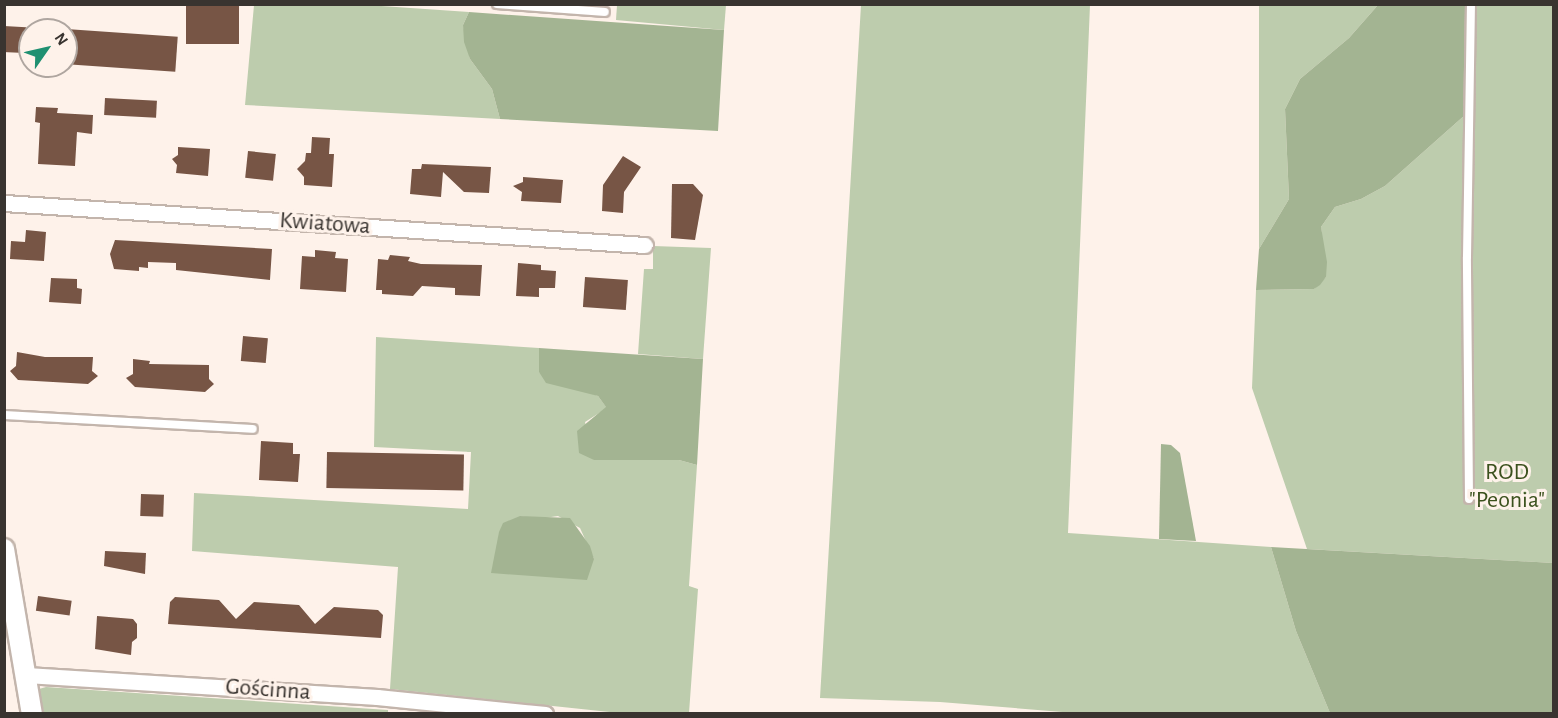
<!DOCTYPE html>
<html>
<head>
<meta charset="utf-8">
<style>
  body { margin:0 }
  #map { position:relative; width:1558px; height:718px; overflow:hidden; background:#fef2ea; font-family:"Alegreya Sans",sans-serif }
  div>[style] { position:absolute }
  .green>* { inset:0; background:#bdccad }
  .forest>* { inset:0; background:#a3b492 }
  .building>* { inset:0; background:#775545; transform-origin:0 0 }
  .roads { filter:drop-shadow(2px 0 #c3b5ac) drop-shadow(-2px 0 #c3b5ac) drop-shadow(0 2px #c3b5ac) drop-shadow(0 -2px #c3b5ac) }
  .service>* { height:8px; margin:-4px; padding:0 4px; transform-origin:4px; border-radius:4px; background:#fff }
  .minor>* { height:15px; margin:-7.5px; padding:0 7.5px; transform-origin:7.5px; border-radius:7.5px; background:#fff }
  .tertiary>* { height:20px; margin:-10px; padding:0 10px; transform-origin:10px; border-radius:10px; background:#fff }
  span { translate:-50% -50%; white-space:nowrap; text-align:center; line-height:1.15; -webkit-text-stroke:6px #fef2ea; paint-order:stroke }
  .street-label { font-size:24px; color:#393430 }
  .park-label { font-size:24px; color:#3b511d }
  .frame { position:absolute; inset:0; border:6px solid #393430; pointer-events:none }
  .north { position:absolute; left:18px; top:18px; width:60px; height:60px; box-sizing:border-box; background:#fef2ea; border:2px solid #afa6a0; border-radius:50%; rotate:56deg; font-size:16px; font-weight:700; line-height:24px; text-align:center; color:#393430 }
  .north::after { content:''; display:block; margin:auto; width:21px; height:27px; background:#1f9071; clip-path:polygon(50% 0,100% 100%,50% 72%,0 100%) }
</style>
</head>
<body>
<div id="map">
  <div class="green">
    <div style="clip-path:polygon(254px 5px,367px 5px,469px 12px,463px 25px,470px 59px,492px 89px,500px 119px,245px 105px)"></div>
    <div style="clip-path:polygon(617px 5px,726px 5px,724px 30px,616px 20px)"></div>
    <div style="clip-path:polygon(861px 5px,1090px 5px,1068px 533px,1271px 547px,1296px 631px,1330px 713px,1087px 714px,940px 702px,820px 698px)"></div>
    <div style="clip-path:polygon(1259px 5px,1378px 5px,1349px 38px,1300px 79px,1285px 109px,1289px 199px,1259px 249px)"></div>
    <div style="clip-path:polygon(1466px 5px,1553px 5px,1553px 563px,1307px 549px,1252px 388px,1256px 290px,1314px 289px,1326px 277px,1321px 227px,1335px 207px,1361px 199px,1385px 186px,1465px 115px)"></div>
    <div style="clip-path:polygon(653px 246px,711px 248px,703px 359px,638px 354px,644px 269px,653px 269px)"></div>
    <div style="clip-path:polygon(evenodd,376px 337px,539px 348px,539px 372px,598px 396px,607px 408px,585px 422px,594px 460px,679px 460px,697px 465px,689px 586px,698px 589px,689px 713px,619px 713px,390px 689px,398px 567px,192px 551px,194px 493px,468px 509px,471px 452px,374px 447px,376px 337px,520px 516px,537px 519px,558px 516px,580px 528px,594px 559px,520px 516px)"></div>
    <div style="clip-path:polygon(46px 687px,388px 710px,388px 713px,44px 713px,39px 689px)"></div>
  </div>
  <div class="forest">
    <div style="clip-path:polygon(1378px 5px,1466px 5px,1465px 115px,1385px 186px,1361px 199px,1335px 207px,1321px 227px,1327px 262px,1326px 277px,1320px 285px,1314px 289px,1256px 290px,1259px 249px,1289px 199px,1285px 109px,1300px 79px,1349px 38px)"></div>
    <div style="clip-path:polygon(469px 12px,724px 30px,718px 131px,500px 119px,492px 89px,470px 59px,464px 42px,463px 25px)"></div>
    <div style="clip-path:polygon(539px 348px,703px 359px,697px 465px,679px 460px,594px 460px,579px 453px,577px 431px,606px 407px,598px 396px,546px 383px,539px 372px)"></div>
    <div style="clip-path:polygon(1161px 444px,1171px 445px,1180px 453px,1196px 541px,1159px 539px)"></div>
    <div style="clip-path:polygon(520px 516px,570px 518px,590px 546px,594px 559px,587px 580px,491px 573px,499px 532px,503px 523px)"></div>
    <div style="clip-path:polygon(1271px 547px,1553px 563px,1553px 713px,1330px 713px,1296px 631px)"></div>
  </div>
  <div class="building">
    <div style="left:186px;top:4px;width:53px;height:40px"></div>
    <div style="left:4px;top:26px;width:22px;height:26px;rotate:3deg"></div>
    <div style="left:66px;top:29px;width:112px;height:35px;rotate:4deg"></div>
    <div style="left:105px;top:98px;width:52px;height:17px;rotate:3deg"></div>
    <div style="clip-path:polygon(36px 107px,58px 108px,57px 113px,93px 115px,92px 134px,77px 132px,75px 166px,38px 164px,40px 123px,35px 122px)"></div>
    <div style="clip-path:polygon(312px 137px,330px 138px,329px 154px,334px 154px,332px 187px,304px 185px,304px 177px,297px 169px,305px 161px,306px 153px,311px 153px)"></div>
    <div style="clip-path:polygon(178px 147px,210px 149px,208px 176px,176px 173px,177px 165px,172px 159px,178px 155px)"></div>
    <div style="left:248px;top:151px;width:28px;height:27px;rotate:6deg"></div>
    <div style="clip-path:polygon(623px 156px,641px 167px,624px 192px,623px 213px,602px 211px,603px 185px)"></div>
    <div style="clip-path:polygon(422px 164px,491px 167px,489px 193px,464px 192px,443px 172px,441px 197px,410px 194px,412px 169px,421px 169px)"></div>
    <div style="clip-path:polygon(523px 177px,563px 180px,561px 203px,521px 201px,522px 192px,513px 186px,523px 182px)"></div>
    <div style="clip-path:polygon(672px 184px,693px 184px,703px 195px,695px 240px,671px 238px)"></div>
    <div style="clip-path:polygon(26px 230px,46px 232px,44px 261px,10px 259px,11px 241px,25px 242px)"></div>
    <div style="clip-path:polygon(115px 240px,272px 249px,270px 280px,176px 270px,176px 263px,148px 262px,148px 268px,139px 267px,139px 271px,114px 269px,110px 254px)"></div>
    <div style="clip-path:polygon(315px 250px,336px 252px,335px 258px,348px 259px,346px 292px,300px 289px,302px 256px,315px 257px)"></div>
    <div style="clip-path:polygon(390px 255px,410px 257px,408px 261px,421px 264px,482px 265px,480px 296px,455px 295px,455px 288px,422px 286px,413px 296px,382px 294px,382px 290px,376px 290px,378px 259px,388px 260px)"></div>
    <div style="clip-path:polygon(518px 263px,541px 265px,541px 270px,556px 271px,555px 288px,539px 288px,539px 297px,516px 296px)"></div>
    <div style="left:585px;top:277px;width:43px;height:30px;rotate:4deg"></div>
    <div style="clip-path:polygon(51px 278px,77px 279px,77px 288px,82px 289px,81px 304px,49px 302px)"></div>
    <div style="left:243px;top:336px;width:25px;height:25px;rotate:5deg"></div>
    <div style="clip-path:polygon(17px 352px,45px 357px,93px 357px,92px 371px,98px 376px,88px 384px,18px 380px,10px 371px,16px 366px)"></div>
    <div style="clip-path:polygon(133px 359px,150px 361px,149px 364px,209px 365px,209px 379px,214px 384px,205px 392px,135px 387px,126px 378px,133px 374px)"></div>
    <div style="clip-path:polygon(261px 441px,293px 443px,293px 454px,300px 454px,298px 482px,259px 480px)"></div>
    <div style="left:327px;top:452px;width:137px;height:36px;rotate:1deg"></div>
    <div style="left:141px;top:494px;width:23px;height:22px;rotate:2deg"></div>
    <div style="clip-path:polygon(105px 551px,146px 553px,145px 574px,104px 566px)"></div>
    <div style="left:38px;top:596px;width:34px;height:15px;rotate:8deg"></div>
    <div style="clip-path:polygon(175px 597px,219px 600px,236px 619px,254px 602px,299px 605px,315px 624px,334px 607px,378px 610px,383px 615px,381px 638px,168px 624px,170px 602px)"></div>
    <div style="clip-path:polygon(97px 616px,133px 619px,137px 624px,137px 638px,132px 642px,131px 655px,95px 649px)"></div>
  </div>
  <div class="roads">
    <div class="service">
      <div style="left:497px;top:4px;width:108px;rotate:4.2deg"></div>
      <div style="left:4px;top:415px;width:249px;rotate:3.2deg"></div>
      <div style="left:1469px;top:499px;width:242px;rotate:-90.5deg"></div>
      <div style="left:1467px;top:257px;width:253px;rotate:-89.1deg"></div>
    </div>
    <div class="minor">
      <div style="left:4px;top:203px;width:642px;rotate:3.75deg"></div>
      <div style="left:26px;top:675px;width:352px;rotate:3.6deg"></div>
      <div style="left:377px;top:697px;width:169px;rotate:5.8deg"></div>
    </div>
    <div class="tertiary">
      <div style="left:4px;top:549px;width:167px;rotate:80.4deg"></div>
    </div>
  </div>
  <div class="street-label">
    <span style="left:325px;top:224px;rotate:4deg">Kwiatowa</span>
    <span style="left:268px;top:690px;rotate:4deg">Gościnna</span>
  </div>
  <div class="park-label">
    <span style="left:1507px;top:487px">ROD<br>"Peonia"</span>
  </div>
  <div class="frame"></div>
  <div class="north">N</div>
</div>
</body>
</html>
